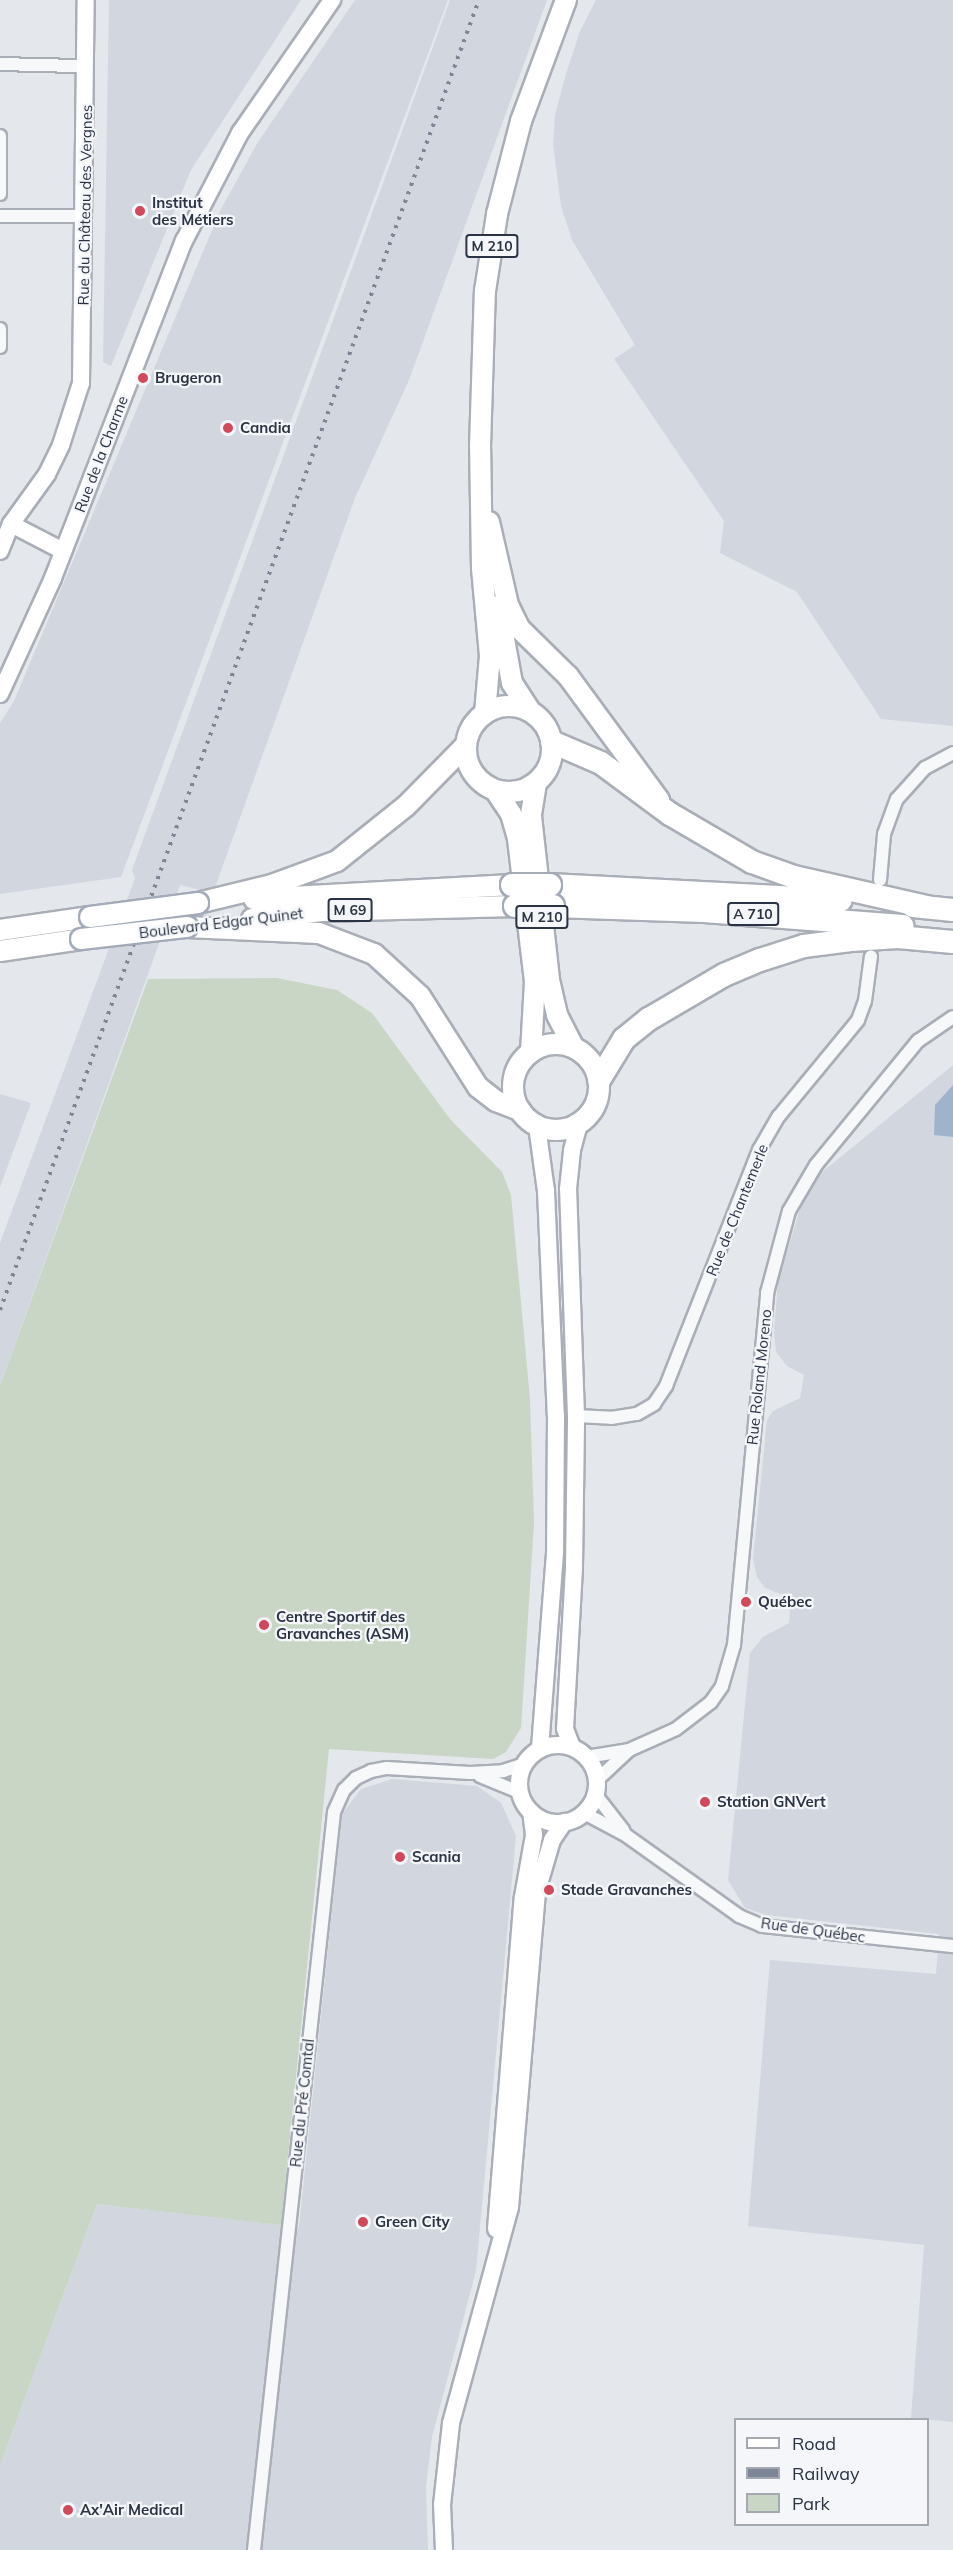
<!DOCTYPE html>
<html>
<head>
<meta charset="utf-8">
<style>
  body { margin:0 }
  #map { position:relative; width:953px; height:2550px; overflow:hidden; background:#e4e7ec; font-family:Mulish,sans-serif }
  div>[style] { position:absolute }
  .built>* { inset:0; background:#d2d6de }
  .green>* { inset:0; background:#c9d6c5 }
  .water>* { inset:0; background:#9fb4cc }
  .roads { filter:drop-shadow(2px 0 #a9aeb7) drop-shadow(-2px 0 #a9aeb7) drop-shadow(0 2px #a9aeb7) drop-shadow(0 -2px #a9aeb7) }
  .street>* { height:12px; margin:-6px; padding:0 6px; transform-origin:6px; border-radius:6px; background:#f7f8fa }
  .secondary>* { height:16px; margin:-8px; padding:0 8px; transform-origin:8px; border-radius:8px; background:#fff }
  .secondary>.ring { margin:-8px; padding:0; box-sizing:content-box; background:none; border:16px solid #fff; border-radius:50% }
  .primary>* { height:20px; margin:-10px; padding:0 10px; transform-origin:10px; border-radius:10px; background:#fff }
  .primary>.ring { margin:-10px; padding:0; box-sizing:content-box; background:none; border:20px solid #fff; border-radius:50% }
  .highway>* { height:22px; margin:-11px; padding:0 11px; transform-origin:11px; border-radius:11px; background:#fff }
  .rail>* { height:4px; margin-top:-2px; transform-origin:0; background:repeating-linear-gradient(90deg,#7d8696 0 3px,transparent 0 9px) }
  .bridges { filter:drop-shadow(2px 0 #a3abb8) drop-shadow(-2px 0 #a3abb8) drop-shadow(0 2px #a3abb8) drop-shadow(0 -2px #a3abb8) }
  .primary-bridge>* { height:20px; margin:-10px; padding:0 10px; transform-origin:10px; border-radius:10px; background:#fff }
  .highway-bridge>* { height:22px; margin:-11px; padding:0 11px; transform-origin:11px; border-radius:11px; background:#fff }
  .dots>* { width:16px; height:16px; translate:-50% -50%; box-sizing:border-box; border:3px solid #f4f6f9; border-radius:50% }
  span { translate:-50% -50%; white-space:nowrap; text-align:center; line-height:1.15; -webkit-text-stroke:4.5px #f4f6f9; paint-order:stroke }
  .shield-label span { padding:2px 4px; background:#f4f6f9; border:2px solid; border-radius:4px; -webkit-text-stroke-width:0 }
  .shield-label { font-size:14px; color:#2b3445; font-weight:700 }
  .poi-label { font-size:15px; color:#2b3445; font-weight:700 }
  .left { translate:0 -50%; text-align:left }
  .street-label { font-size:15px; color:#2b3445 }
  .legend { position:absolute; left:734px; top:2418px; width:195px; height:108px; box-sizing:border-box; background:#f4f6f9; border:2px solid #a4a8b1; margin:0; padding:8px 10px; list-style:none; font-size:18px; color:#2b3445 }
  .legend li { display:flex; align-items:center; gap:12px; height:30px }
  .legend b { width:30px; border:2px solid #a4a8b1 }
</style>
</head>
<body>
<div id="map">
  <div class="built">
    <div style="clip-path:polygon(109px 0,301px 0,191px 170px,111px 366px,103px 362px)"></div>
    <div style="clip-path:polygon(355px 0,448px 0,121px 877px,0 894px,0 723px,14px 701px,221px 209px,258px 142px)"></div>
    <div style="clip-path:polygon(450px 0,547px 0,409px 380px,355px 498px,213px 893px,180px 885px,0 1386px,0 1243px,135px 878px,132px 870px)"></div>
    <div style="clip-path:polygon(596px 0,953px 0,953px 726px,881px 719px,797px 592px,720px 553px,724px 521px,614px 359px,635px 345px,572px 240px,561px 206px,553px 144px,555px 115px,566px 74px,580px 31px)"></div>
    <div style="clip-path:polygon(953px 1065px,953px 2422px,911px 2418px,924px 2245px,748px 2226px,770px 1960px,936px 1974px,939px 1934px,766px 1915px,745px 1908px,728px 1880px,750px 1653px,763px 1637px,789px 1623px,791px 1598px,765px 1588px,757px 1577px,753px 1559px,767px 1420px,773px 1411px,800px 1398px,804px 1375px,787px 1366px,776px 1352px,774px 1332px,778px 1282px,801px 1206px,821px 1173px)"></div>
    <div style="clip-path:polygon(0 1094px,31px 1103px,0 1187px)"></div>
    <div style="clip-path:polygon(392px 1779px,477px 1786px,501px 1803px,516px 1836px,476px 2271px,432px 2437px,426px 2487px,428px 2550px,0 2550px,0 2465px,97px 2204px,299px 2227px,342px 1814px,361px 1789px)"></div>
  </div>
  <div class="green">
    <div style="clip-path:polygon(277px 978px,337px 990px,372px 1013px,450px 1119px,502px 1172px,511px 1195px,530px 1399px,534px 1523px,521px 1728px,506px 1752px,493px 1759px,329px 1749px,281px 2225px,97px 2204px,0 2465px,0 1386px,148px 979px)"></div>
  </div>
  <div class="water">
    <div style="clip-path:polygon(953px 1085px,953px 1137px,934px 1135px,935px 1105px)"></div>
  </div>
  <div class="roads">
    <div class="street">
      <div style="left:0;top:64px;width:76px;rotate:1.5deg"></div>
      <div style="left:0;top:136px;width:58px;rotate:90deg"></div>
      <div style="left:0;top:216px;width:85px"></div>
      <div style="left:0;top:329px;width:18px;rotate:90deg"></div>
      <div style="left:880px;top:880px;width:46px;rotate:-85deg"></div>
      <div style="left:884px;top:834px;width:37px;rotate:-70deg"></div>
      <div style="left:897px;top:799px;width:42px;rotate:-47.9deg"></div>
      <div style="left:925px;top:768px;width:32px;rotate:-28deg"></div>
      <div style="left:576px;top:1416px;width:35px;rotate:3deg"></div>
      <div style="left:611px;top:1418px;width:26px;rotate:-9deg"></div>
      <div style="left:637px;top:1414px;width:20px;rotate:-30deg"></div>
      <div style="left:654px;top:1404px;width:22px;rotate:-56deg"></div>
      <div style="left:666px;top:1386px;width:254px;rotate:-68.5deg"></div>
      <div style="left:759px;top:1150px;width:39px;rotate:-60deg"></div>
      <div style="left:779px;top:1116px;width:124px;rotate:-50.5deg"></div>
      <div style="left:858px;top:1020px;width:20px;rotate:-70deg"></div>
      <div style="left:865px;top:1001px;width:45px;rotate:-82.4deg"></div>
      <div style="left:586px;top:1757px;width:44px;rotate:-9.2deg"></div>
      <div style="left:629px;top:1750px;width:51px;rotate:-24.1deg"></div>
      <div style="left:676px;top:1729px;width:44px;rotate:-37.6deg"></div>
      <div style="left:711px;top:1702px;width:19px;rotate:-55deg"></div>
      <div style="left:722px;top:1686px;width:43px;rotate:-73.7deg"></div>
      <div style="left:734px;top:1645px;width:354px;rotate:-84.6deg"></div>
      <div style="left:767px;top:1293px;width:85px;rotate:-75deg"></div>
      <div style="left:789px;top:1211px;width:53px;rotate:-59.6deg"></div>
      <div style="left:816px;top:1165px;width:161px;rotate:-50.6deg"></div>
      <div style="left:918px;top:1041px;width:42px;rotate:-34.4deg"></div>
      <div style="left:480px;top:1776px;width:42px;rotate:22.3deg"></div>
      <div style="left:597px;top:1780px;width:42px;rotate:-43.1deg"></div>
      <div style="left:595px;top:1794px;width:46px;rotate:52.1deg"></div>
      <div style="left:584px;top:1813px;width:49px;rotate:28.1deg"></div>
      <div style="left:627px;top:1836px;width:138px;rotate:35.5deg"></div>
      <div style="left:739px;top:1916px;width:25px;rotate:23deg"></div>
      <div style="left:762px;top:1926px;width:192px;rotate:6deg"></div>
      <div style="left:254px;top:2550px;width:742px;rotate:-83.81deg"></div>
      <div style="left:334px;top:1812px;width:24px;rotate:-66deg"></div>
      <div style="left:344px;top:1790px;width:17px;rotate:-45deg"></div>
      <div style="left:356px;top:1778px;width:17px;rotate:-25deg"></div>
      <div style="left:371px;top:1771px;width:16px;rotate:-11deg"></div>
      <div style="left:387px;top:1768px;width:83px;rotate:3.4deg"></div>
      <div style="left:470px;top:1773px;width:33px;rotate:-3deg"></div>
      <div style="left:503px;top:1771px;width:22px;rotate:-18deg"></div>
    </div>
    <div class="secondary">
      <div style="left:11px;top:524px;width:59px;rotate:27.4deg"></div>
      <div style="left:0;top:551px;width:29px;rotate:-68deg"></div>
      <div style="left:11px;top:524px;width:62px;rotate:-54.2deg"></div>
      <div style="left:47px;top:474px;width:32px;rotate:-64deg"></div>
      <div style="left:61px;top:445px;width:65px;rotate:-72.1deg"></div>
      <div style="left:81px;top:383px;width:383px;rotate:-89.3deg"></div>
      <div style="left:0;top:694px;width:128px;rotate:-65.4deg"></div>
      <div style="left:53px;top:578px;width:362px;rotate:-68.8deg"></div>
      <div style="left:184px;top:241px;width:122px;rotate:-62.6deg"></div>
      <div style="left:240px;top:133px;width:162px;rotate:-55.3deg"></div>
      <div style="left:537px;top:1126px;width:66px;rotate:82.1deg"></div>
      <div style="left:546px;top:1191px;width:225px;rotate:87.5deg"></div>
      <div style="left:556px;top:1416px;width:137px;rotate:90.4deg"></div>
      <div style="left:555px;top:1553px;width:197px;rotate:94.4deg"></div>
      <div class="ring" style="left:519px;top:1745px;width:62px;height:62px"></div>
      <div style="left:572px;top:1747px;width:19px;rotate:-111deg"></div>
      <div style="left:565px;top:1729px;width:162px;rotate:-86.8deg"></div>
      <div style="left:574px;top:1567px;width:151px;rotate:-89.2deg"></div>
      <div style="left:576px;top:1416px;width:227px;rotate:-92deg"></div>
      <div style="left:568px;top:1189px;width:39px;rotate:-84deg"></div>
      <div style="left:572px;top:1150px;width:27px;rotate:-75deg"></div>
      <div style="left:496px;top:2229px;width:333px;rotate:-85.4deg"></div>
      <div style="left:523px;top:1897px;width:63px;rotate:-79.9deg"></div>
      <div style="left:534px;top:1835px;width:23px;rotate:-97deg"></div>
      <div style="left:444px;top:2550px;width:45px;rotate:-92.5deg"></div>
      <div style="left:442px;top:2505px;width:82px;rotate:-83.7deg"></div>
      <div style="left:451px;top:2423px;width:224px;rotate:-74.7deg"></div>
      <div style="left:510px;top:2207px;width:317px;rotate:-85.1deg"></div>
      <div style="left:537px;top:1891px;width:53px;rotate:-73.6deg"></div>
      <div style="left:552px;top:1840px;width:22px;rotate:-56deg"></div>
    </div>
    <div class="primary">
      <div style="left:489px;top:522px;width:85px;rotate:77.1deg"></div>
      <div style="left:508px;top:605px;width:25px;rotate:64deg"></div>
      <div style="left:519px;top:628px;width:69px;rotate:44.4deg"></div>
      <div style="left:568px;top:676px;width:154px;rotate:53.7deg"></div>
      <div style="left:498px;top:606px;width:78px;rotate:79.7deg"></div>
      <div style="left:512px;top:683px;width:33px;rotate:57deg"></div>
      <div class="ring" style="left:466px;top:706px;width:66px;height:66px"></div>
      <div style="left:485px;top:713px;width:57px;rotate:-85deg"></div>
      <div style="left:490px;top:656px;width:88px;rotate:-95.2deg"></div>
      <div style="left:482px;top:568px;width:121px;rotate:-90.9deg"></div>
      <div style="left:480px;top:447px;width:156px;rotate:-88.2deg"></div>
      <div style="left:485px;top:291px;width:78px;rotate:-81.1deg"></div>
      <div style="left:497px;top:214px;width:96px;rotate:-75.5deg"></div>
      <div style="left:521px;top:121px;width:129px;rotate:-69.6deg"></div>
      <div style="left:536px;top:783px;width:33px;rotate:99deg"></div>
      <div style="left:531px;top:816px;width:165px;rotate:83.7deg"></div>
      <div style="left:549px;top:980px;width:36px;rotate:77deg"></div>
      <div style="left:557px;top:1015px;width:36px;rotate:63deg"></div>
      <div style="left:495px;top:790px;width:29px;rotate:56deg"></div>
      <div style="left:511px;top:814px;width:26px;rotate:74deg"></div>
      <div style="left:518px;top:839px;width:143px;rotate:83.2deg"></div>
      <div style="left:535px;top:981px;width:71px;rotate:93.2deg"></div>
      <div style="left:254px;top:899px;width:258px;rotate:-3.1deg"></div>
      <div style="left:198px;top:903px;width:76px;rotate:-13.7deg"></div>
      <div style="left:272px;top:885px;width:69px;rotate:-20.3deg"></div>
      <div style="left:337px;top:861px;width:88px;rotate:-38.6deg"></div>
      <div style="left:406px;top:806px;width:86px;rotate:-45.5deg"></div>
      <div style="left:252px;top:919px;width:70px;rotate:-6.5deg"></div>
      <div style="left:322px;top:911px;width:193px;rotate:-1.5deg"></div>
      <div style="left:187px;top:927px;width:132px;rotate:2.6deg"></div>
      <div style="left:319px;top:933px;width:59px;rotate:20.9deg"></div>
      <div style="left:374px;top:954px;width:62px;rotate:42.4deg"></div>
      <div style="left:420px;top:996px;width:108px;rotate:57.5deg"></div>
      <div style="left:478px;top:1087px;width:23px;rotate:38deg"></div>
      <div style="left:496px;top:1101px;width:26px;rotate:21deg"></div>
      <div style="left:0;top:930px;width:91px;rotate:-8.2deg"></div>
      <div style="left:0;top:951px;width:82px;rotate:-8.4deg"></div>
      <div class="ring" style="left:513px;top:1044px;width:66px;height:66px"></div>
    </div>
    <div class="highway">
      <div style="left:552px;top:742px;width:53px;rotate:23.2deg"></div>
      <div style="left:601px;top:763px;width:86px;rotate:36.5deg"></div>
      <div style="left:670px;top:814px;width:95px;rotate:30.3deg"></div>
      <div style="left:752px;top:862px;width:45px;rotate:19.7deg"></div>
      <div style="left:794px;top:877px;width:136px;rotate:12.7deg"></div>
      <div style="left:550px;top:885px;width:291px;rotate:3deg"></div>
      <div style="left:553px;top:906px;width:151px;rotate:1.9deg"></div>
      <div style="left:704px;top:911px;width:199px;rotate:4.3deg"></div>
      <div style="left:913px;top:906px;width:40px;rotate:5.7deg"></div>
      <div style="left:599px;top:1080px;width:48px;rotate:-58.6deg"></div>
      <div style="left:624px;top:1039px;width:32px;rotate:-39deg"></div>
      <div style="left:649px;top:1019px;width:87px;rotate:-30.4deg"></div>
      <div style="left:724px;top:975px;width:39px;rotate:-23deg"></div>
      <div style="left:760px;top:960px;width:46px;rotate:-17.7deg"></div>
      <div style="left:804px;top:946px;width:47px;rotate:-7.3deg"></div>
      <div style="left:851px;top:940px;width:47px;rotate:-3.7deg"></div>
      <div style="left:898px;top:937px;width:55px;rotate:5.2deg"></div>
    </div>
  </div>
  <div class="rail">
    <div style="left:0;top:1310px;width:1395px;rotate:-69.92deg"></div>
  </div>
  <div class="bridges">
    <div class="primary-bridge">
      <div style="left:90px;top:917px;width:109px;rotate:-7.4deg"></div>
      <div style="left:81px;top:939px;width:107px;rotate:-6.5deg"></div>
    </div>
    <div class="highway-bridge">
      <div style="left:512px;top:885px;width:38px"></div>
      <div style="left:515px;top:906px;width:38px"></div>
    </div>
  </div>
  <div class="dots">
    <div style="left:140px;top:211px;background:#d1495b"></div>
    <div style="left:143px;top:378px;background:#d1495b"></div>
    <div style="left:228px;top:428px;background:#d1495b"></div>
    <div style="left:746px;top:1602px;background:#d1495b"></div>
    <div style="left:264px;top:1625px;background:#d1495b"></div>
    <div style="left:705px;top:1802px;background:#d1495b"></div>
    <div style="left:400px;top:1857px;background:#d1495b"></div>
    <div style="left:549px;top:1890px;background:#d1495b"></div>
    <div style="left:363px;top:2222px;background:#d1495b"></div>
    <div style="left:68px;top:2510px;background:#d1495b"></div>
  </div>
  <div class="shield-label">
    <span style="left:492px;top:246px">M 210</span>
    <span style="left:350px;top:910px">M 69</span>
    <span style="left:753px;top:914px">A 710</span>
    <span style="left:542px;top:917px">M 210</span>
  </div>
  <div class="poi-label">
    <span class="left" style="left:152px;top:211px">Institut<br>des Métiers</span>
    <span class="left" style="left:155px;top:378px">Brugeron</span>
    <span class="left" style="left:240px;top:428px">Candia</span>
    <span class="left" style="left:758px;top:1602px">Québec</span>
    <span class="left" style="left:276px;top:1625px">Centre Sportif des<br>Gravanches (ASM)</span>
    <span class="left" style="left:717px;top:1802px">Station GNVert</span>
    <span class="left" style="left:412px;top:1857px">Scania</span>
    <span class="left" style="left:561px;top:1890px">Stade Gravanches</span>
    <span class="left" style="left:375px;top:2222px">Green City</span>
    <span class="left" style="left:80px;top:2510px">Ax'Air Medical</span>
  </div>
  <div class="street-label">
    <span style="left:85px;top:205px;rotate:-89deg">Rue du Château des Vergnes</span>
    <span style="left:101px;top:454px;rotate:-69deg">Rue de la Charme</span>
    <span style="left:221px;top:923px;rotate:-7deg">Boulevard Edgar Quinet</span>
    <span style="left:737px;top:1210px;rotate:-68deg">Rue de Chantemerle</span>
    <span style="left:759px;top:1377px;rotate:-84deg">Rue Roland Moreno</span>
    <span style="left:813px;top:1930px;rotate:8deg">Rue de Québec</span>
    <span style="left:302px;top:2103px;rotate:-84deg">Rue du Pré Comtal</span>
  </div>
  <ul class="legend">
  <li><b style="height:8px;background:#fff"></b>Road</li>
  <li><b style="height:8px;background:#7d8696"></b>Railway</li>
  <li><b style="height:16px;background:#c9d6c5"></b>Park</li>
  </ul>
</div>
</body>
</html>
